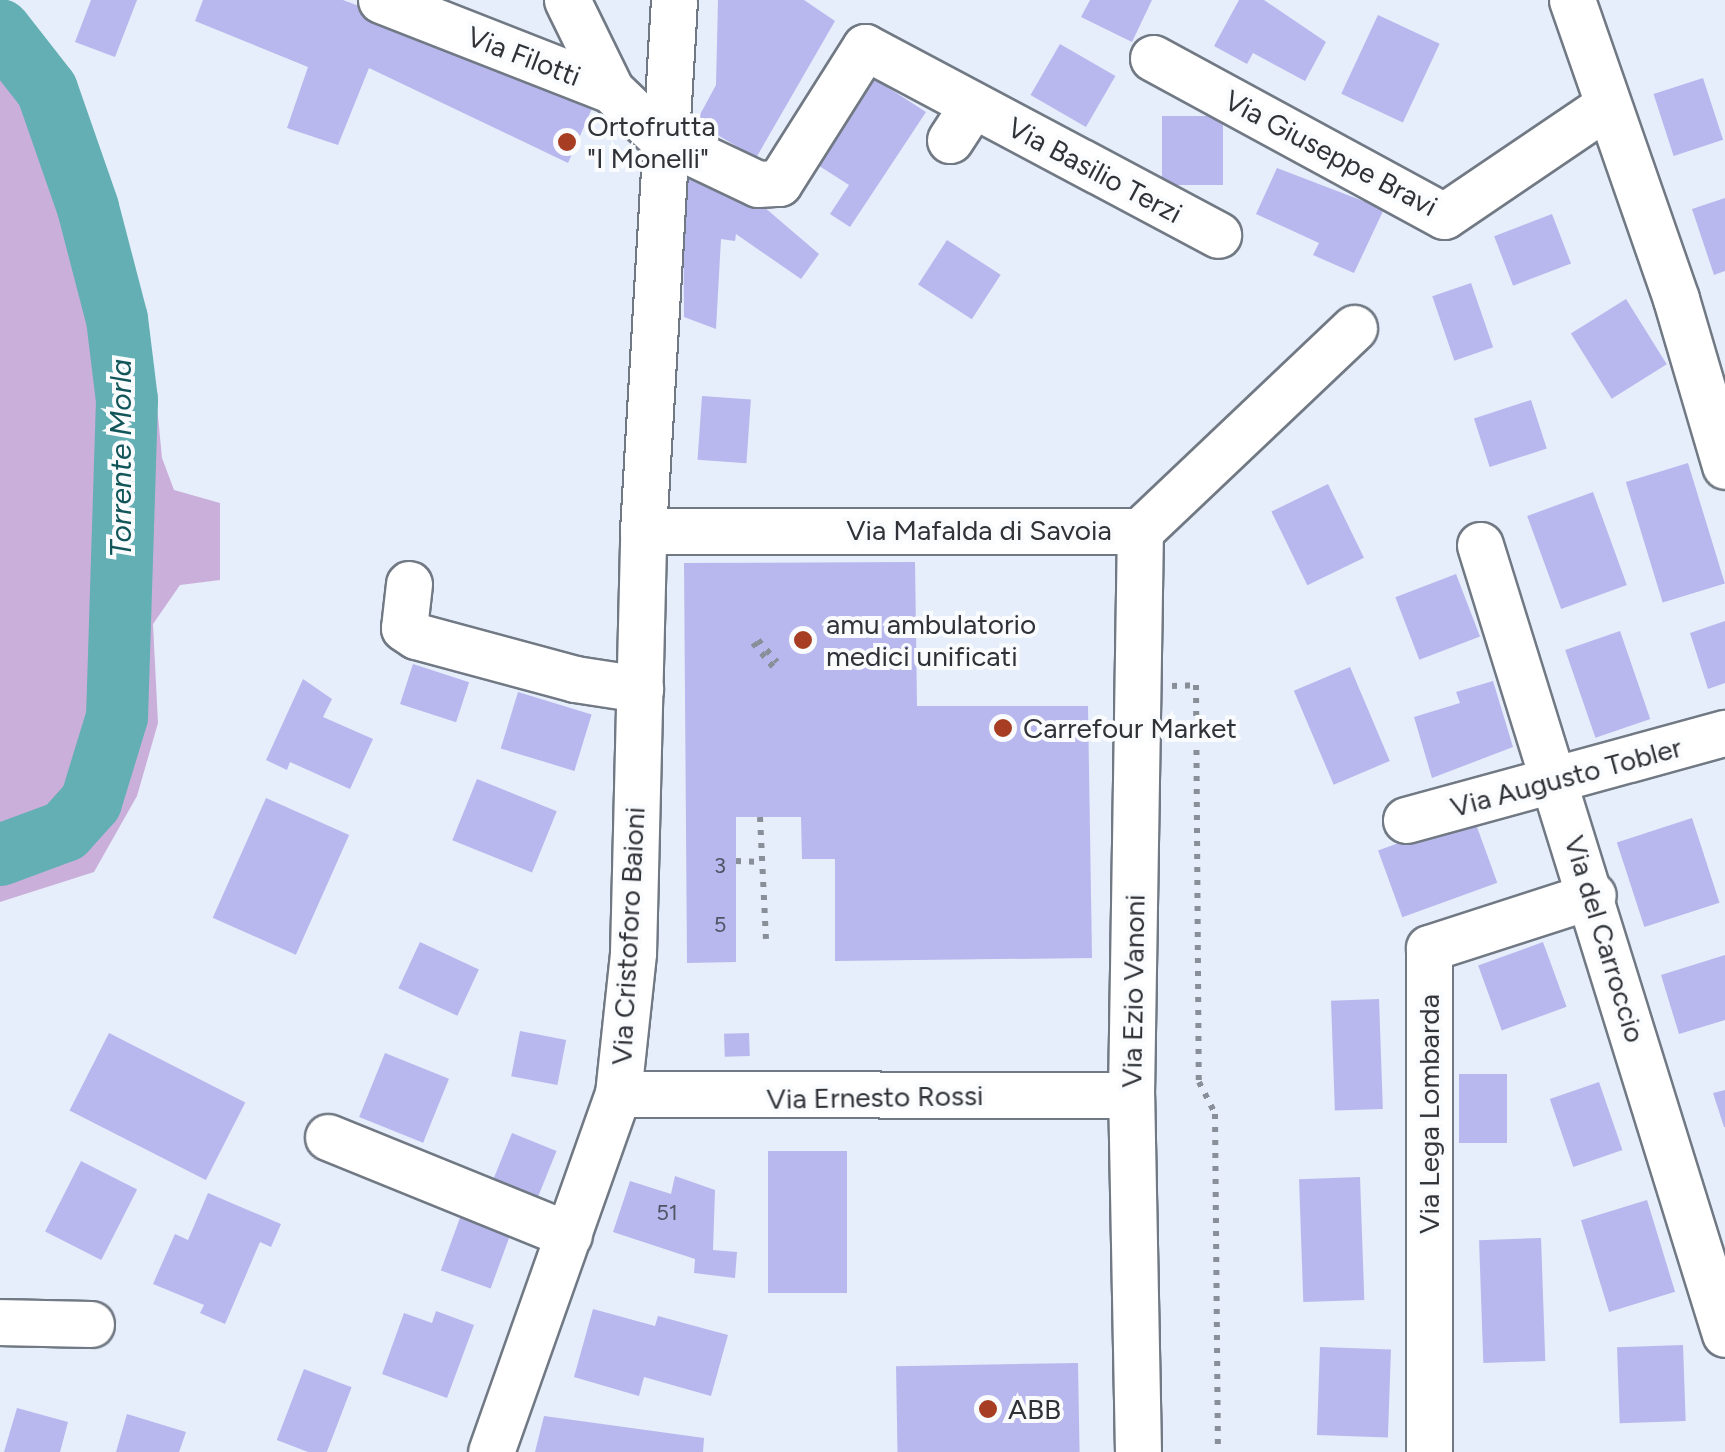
<!DOCTYPE html>
<html>
<head>
<meta charset="utf-8">
<style>
  body { margin:0 }
  #map { position:relative; width:1725px; height:1452px; overflow:hidden; background:#e5eefa; font-family:Figtree,sans-serif }
  div>[style] { position:absolute }
  .green>* { inset:0; background:#caafdb }
  .river>* { height:62px; margin:-31px; padding:0 31px; transform-origin:31px; border-radius:31px; background:#63afb4 }
  .building>* { inset:0; background:#b8b8ee; transform-origin:0 0 }
  .path>* { height:6px; margin-top:-3px; transform-origin:0; background:repeating-linear-gradient(90deg,#898f98 0 5px,transparent 0 13px) }
  .roads { filter:drop-shadow(2px 0 #717984) drop-shadow(-2px 0 #717984) drop-shadow(0 2px #717984) drop-shadow(0 -2px #717984) }
  .minor>* { height:45px; margin:-22.5px; padding:0 22.5px; transform-origin:22.5px; border-radius:22.5px; background:#fff }
  .dots>* { width:28px; height:28px; translate:-50% -50%; box-sizing:border-box; border:5px solid #f9fbfd; border-radius:50% }
  span { translate:-50% -50%; white-space:nowrap; text-align:center; line-height:1.15; -webkit-text-stroke:8px #f9fbfd; paint-order:stroke }
  .number-label { font-size:22px; color:#515465 }
  .number-label span { -webkit-text-stroke-width:0 }
  .street-label { font-size:28px; color:#2f3237 }
  .poi-label { font-size:28px; color:#2f3237 }
  .left { translate:0 -50%; text-align:left }
  .water-label { font-size:30px; color:#115559; font-style:italic }
</style>
</head>
<body>
<div id="map">
  <div class="green">
    <div style="clip-path:polygon(0 69px,32px 109px,59px 172px,83px 263px,114px 216px,152px 354px,162px 458px,174px 490px,220px 503px,220px 580px,180px 585px,153px 624px,158px 723px,137px 796px,94px 872px,0 902px)"></div>
  </div>
  <div class="river">
    <div style="left:0;top:30px;width:76px;rotate:51.9deg"></div>
    <div style="left:47px;top:90px;width:125px;rotate:70.8deg"></div>
    <div style="left:88px;top:208px;width:115px;rotate:75.4deg"></div>
    <div style="left:117px;top:319px;width:82px;rotate:83deg"></div>
    <div style="left:127px;top:400px;width:317px;rotate:91.8deg"></div>
    <div style="left:117px;top:717px;width:89px;rotate:107deg"></div>
    <div style="left:91px;top:802px;width:39px;rotate:132deg"></div>
    <div style="left:65px;top:831px;width:69px;rotate:159.7deg"></div>
  </div>
  <div class="building">
    <div style="clip-path:polygon(91px 0,137px 0,115px 57px,75px 42px)"></div>
    <div style="clip-path:polygon(203px 0,343px 0,597px 97px,568px 163px,369px 68px,338px 145px,287px 128px,308px 67px,195px 21px)"></div>
    <div style="clip-path:polygon(718px 0,804px 0,835px 21px,756px 158px,696px 122px,716px 85px)"></div>
    <div style="clip-path:polygon(1090px 0,1152px 0,1132px 42px,1081px 17px)"></div>
    <div style="clip-path:polygon(1239px 0,1264px 0,1326px 42px,1305px 81px,1253px 53px,1247px 64px,1214px 46px)"></div>
    <div style="left:1378px;top:15px;width:68px;height:87px;rotate:25deg"></div>
    <div style="left:1060px;top:44px;width:64px;height:59px;rotate:30deg"></div>
    <div style="clip-path:polygon(870px 76px,926px 112px,850px 227px,830px 214px,849px 185px,813px 162px)"></div>
    <div style="left:1703px;top:78px;width:65px;height:52px;rotate:72deg"></div>
    <div style="left:1162px;top:116px;width:61px;height:69px"></div>
    <div style="clip-path:polygon(710px 161px,819px 254px,801px 279px,736px 234px,735px 241px,721px 239px,716px 329px,684px 317px,683px 167px)"></div>
    <div style="clip-path:polygon(1277px 168px,1384px 209px,1354px 273px,1313px 255px,1319px 243px,1256px 214px)"></div>
    <div style="clip-path:polygon(1725px 198px,1725px 271px,1714px 275px,1692px 209px)"></div>
    <div style="left:1552px;top:214px;width:53px;height:62px;rotate:69deg"></div>
    <div style="left:947px;top:240px;width:64px;height:53px;rotate:33deg"></div>
    <div style="left:1471px;top:283px;width:68px;height:41px;rotate:71deg"></div>
    <div style="left:1626px;top:299px;width:77px;height:65px;rotate:58deg"></div>
    <div style="left:702px;top:396px;width:49px;height:64px;rotate:4deg"></div>
    <div style="left:1531px;top:400px;width:51px;height:60px;rotate:72deg"></div>
    <div style="left:1688px;top:463px;width:126px;height:65px;rotate:73deg"></div>
    <div style="left:1328px;top:484px;width:82px;height:63px;rotate:64deg"></div>
    <div style="left:1593px;top:492px;width:99px;height:70px;rotate:70deg"></div>
    <div style="clip-path:polygon(915px 562px,917px 706px,1088px 706px,1092px 958px,835px 961px,835px 859px,802px 859px,801px 817px,736px 817px,736px 962px,687px 963px,684px 563px)"></div>
    <div style="left:1456px;top:574px;width:67px;height:65px;rotate:69deg"></div>
    <div style="clip-path:polygon(1725px 621px,1725px 683px,1708px 689px,1690px 633px)"></div>
    <div style="left:1620px;top:631px;width:93px;height:58px;rotate:71deg"></div>
    <div style="left:413px;top:664px;width:59px;height:42px;rotate:18deg"></div>
    <div style="left:1350px;top:667px;width:102px;height:61px;rotate:67deg"></div>
    <div style="clip-path:polygon(303px 679px,332px 699px,323px 717px,373px 739px,350px 789px,290px 762px,287px 770px,266px 760px)"></div>
    <div style="clip-path:polygon(1493px 681px,1513px 747px,1432px 778px,1414px 717px,1460px 703px,1456px 692px)"></div>
    <div style="left:518px;top:692px;width:77px;height:59px;rotate:17deg"></div>
    <div style="left:477px;top:779px;width:86px;height:66px;rotate:22deg"></div>
    <div style="left:266px;top:798px;width:91px;height:131px;rotate:24deg"></div>
    <div style="left:1473px;top:816px;width:71px;height:101px;rotate:70deg"></div>
    <div style="left:1692px;top:818px;width:89px;height:79px;rotate:72deg"></div>
    <div style="left:420px;top:942px;width:65px;height:51px;rotate:25deg"></div>
    <div style="left:1543px;top:942px;width:69px;height:69px;rotate:70deg"></div>
    <div style="clip-path:polygon(1725px 955px,1725px 1020px,1679px 1034px,1661px 975px)"></div>
    <div style="left:1379px;top:999px;width:110px;height:48px;rotate:88deg"></div>
    <div style="left:520px;top:1031px;width:47px;height:46px;rotate:11deg"></div>
    <div style="left:109px;top:1033px;width:153px;height:87px;rotate:27deg"></div>
    <div style="left:749px;top:1033px;width:23px;height:25px;rotate:88deg"></div>
    <div style="left:385px;top:1053px;width:69px;height:69px;rotate:22deg"></div>
    <div style="left:1459px;top:1074px;width:48px;height:69px"></div>
    <div style="left:1599px;top:1082px;width:72px;height:52px;rotate:71deg"></div>
    <div style="clip-path:polygon(1725px 1090px,1725px 1127px,1724px 1127px,1713px 1093px)"></div>
    <div style="left:512px;top:1133px;width:48px;height:63px;rotate:22deg"></div>
    <div style="left:768px;top:1151px;width:79px;height:142px"></div>
    <div style="left:81px;top:1161px;width:63px;height:79px;rotate:27deg"></div>
    <div style="clip-path:polygon(675px 1176px,715px 1190px,713px 1250px,737px 1252px,735px 1278px,694px 1273px,695px 1259px,613px 1232px,630px 1181px,671px 1194px)"></div>
    <div style="left:1360px;top:1177px;width:123px;height:61px;rotate:88deg"></div>
    <div style="clip-path:polygon(208px 1193px,281px 1224px,271px 1247px,260px 1242px,225px 1324px,200px 1313px,204px 1305px,153px 1284px,175px 1234px,188px 1240px)"></div>
    <div style="left:1647px;top:1200px;width:96px;height:69px;rotate:73deg"></div>
    <div style="left:461px;top:1215px;width:53px;height:59px;rotate:20deg"></div>
    <div style="left:1541px;top:1238px;width:123px;height:62px;rotate:88deg"></div>
    <div style="clip-path:polygon(593px 1309px,655px 1326px,658px 1316px,728px 1335px,711px 1396px,644px 1377px,639px 1396px,574px 1377px)"></div>
    <div style="clip-path:polygon(436px 1311px,474px 1325px,447px 1398px,382px 1374px,404px 1313px,432px 1323px)"></div>
    <div style="left:1683px;top:1345px;width:76px;height:66px;rotate:88deg"></div>
    <div style="left:1320px;top:1347px;width:71px;height:88px;rotate:2deg"></div>
    <div style="left:1078px;top:1363px;width:89px;height:182px;rotate:89deg"></div>
    <div style="left:304px;top:1369px;width:51px;height:76px;rotate:21deg"></div>
    <div style="clip-path:polygon(17px 1408px,68px 1422px,60px 1452px,4px 1452px)"></div>
    <div style="clip-path:polygon(127px 1414px,186px 1432px,179px 1452px,116px 1452px)"></div>
    <div style="clip-path:polygon(544px 1416px,704px 1438px,703px 1452px,535px 1452px)"></div>
  </div>
  <div class="path">
    <div style="left:758px;top:640px;width:29px;rotate:49deg"></div>
    <div style="left:753px;top:643px;width:31px;rotate:50deg"></div>
    <div style="left:1172px;top:686px;width:24px;rotate:-2deg"></div>
    <div style="left:1196px;top:685px;width:397px;rotate:89.6deg"></div>
    <div style="left:1199px;top:1082px;width:36px;rotate:63deg"></div>
    <div style="left:1215px;top:1114px;width:338px;rotate:89.5deg"></div>
    <div style="left:760px;top:817px;width:122px;rotate:87.2deg"></div>
    <div style="left:736px;top:861px;width:26px;rotate:2deg"></div>
  </div>
  <div class="roads">
    <div class="minor">
      <div style="left:381px;top:0;width:247px;rotate:21.4deg"></div>
      <div style="left:567px;top:0;width:100px;rotate:63.9deg"></div>
      <div style="left:611px;top:90px;width:69px;rotate:43.8deg"></div>
      <div style="left:661px;top:138px;width:107px;rotate:25.4deg"></div>
      <div style="left:758px;top:184px;width:21px;rotate:-3deg"></div>
      <div style="left:779px;top:183px;width:161px;rotate:-57.7deg"></div>
      <div style="left:865px;top:47px;width:400px;rotate:28deg"></div>
      <div style="left:1572px;top:0;width:317px;rotate:70.8deg"></div>
      <div style="left:1676px;top:299px;width:174px;rotate:73.6deg"></div>
      <div style="left:1153px;top:58px;width:331px;rotate:28.5deg"></div>
      <div style="left:1444px;top:216px;width:194px;rotate:-34.1deg"></div>
      <div style="left:950px;top:140px;width:40px;rotate:-57.1deg"></div>
      <div style="left:643px;top:531px;width:497px"></div>
      <div style="left:1140px;top:531px;width:295px;rotate:-43.5deg"></div>
      <div style="left:1480px;top:545px;width:826px;rotate:72.75deg"></div>
      <div style="left:409px;top:584px;width:44px;rotate:96.5deg"></div>
      <div style="left:404px;top:628px;width:14px;rotate:34deg"></div>
      <div style="left:416px;top:636px;width:165px;rotate:15.1deg"></div>
      <div style="left:575px;top:679px;width:66px;rotate:8.7deg"></div>
      <div style="left:1406px;top:820px;width:331px;rotate:-15.3deg"></div>
      <div style="left:618px;top:1094px;width:513px;rotate:0.11deg"></div>
      <div style="left:328px;top:1137px;width:260px;rotate:22.1deg"></div>
      <div style="left:0;top:1322px;width:91px;rotate:1.3deg"></div>
      <div style="left:491px;top:1452px;width:380px;rotate:-70.5deg"></div>
      <div style="left:618px;top:1094px;width:142px;rotate:-83.9deg"></div>
      <div style="left:633px;top:953px;width:422px;rotate:-88.6deg"></div>
      <div style="left:643px;top:531px;width:532px;rotate:-86.66deg"></div>
      <div style="left:1138px;top:1452px;width:357px;rotate:-91.1deg"></div>
      <div style="left:1131px;top:1095px;width:564px;rotate:-89.09deg"></div>
      <div style="left:1429px;top:1452px;width:504px;rotate:-90deg"></div>
      <div style="left:1429px;top:948px;width:172px;rotate:-17.9deg"></div>
    </div>
  </div>
  <div class="dots">
    <div style="left:567px;top:142px;background:#a73e23"></div>
    <div style="left:803px;top:640px;background:#a73e23"></div>
    <div style="left:1003px;top:728px;background:#a73e23"></div>
    <div style="left:988px;top:1409px;background:#a73e23"></div>
  </div>
  <div class="number-label">
    <span style="left:720px;top:866px">3</span>
    <span style="left:720px;top:925px">5</span>
    <span style="left:667px;top:1213px">51</span>
  </div>
  <div class="street-label">
    <span style="left:524px;top:56px;rotate:21deg">Via Filotti</span>
    <span style="left:1331px;top:153px;rotate:28deg">Via Giuseppe Bravi</span>
    <span style="left:1095px;top:170px;rotate:28deg">Via Basilio Terzi</span>
    <span style="left:979px;top:530px">Via Mafalda di Savoia</span>
    <span style="left:1566px;top:777px;rotate:-15deg">Via Augusto Tobler</span>
    <span style="left:628px;top:936px;rotate:-87deg">Via Cristoforo Baioni</span>
    <span style="left:1605px;top:939px;rotate:73deg">Via del Carroccio</span>
    <span style="left:1133px;top:991px;rotate:-89deg">Via Ezio Vanoni</span>
    <span style="left:875px;top:1097px;rotate:-1deg">Via Ernesto Rossi</span>
    <span style="left:1429px;top:1114px;rotate:-90deg">Via Lega Lombarda</span>
  </div>
  <div class="poi-label">
    <span class="left" style="left:587px;top:142px">Ortofrutta<br>"I Monelli"</span>
    <span class="left" style="left:826px;top:640px">amu ambulatorio<br>medici unificati</span>
    <span class="left" style="left:1023px;top:728px">Carrefour Market</span>
    <span class="left" style="left:1008px;top:1409px">ABB</span>
  </div>
  <div class="water-label">
    <span style="left:121px;top:458px;rotate:-90deg">Torrente Morla</span>
  </div>
</div>
</body>
</html>
